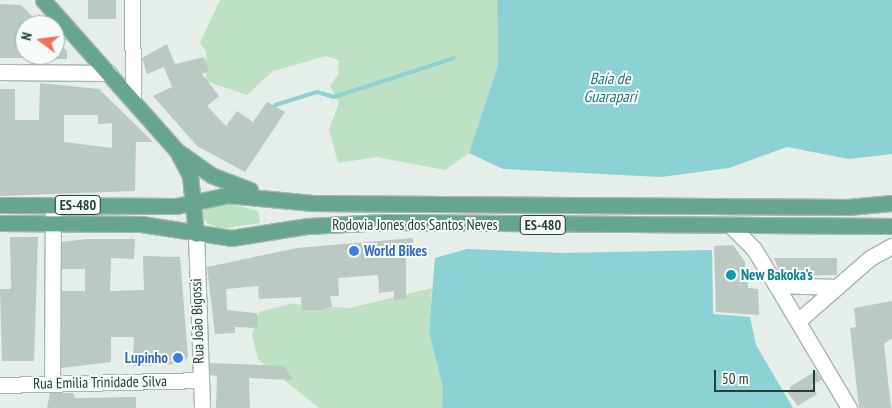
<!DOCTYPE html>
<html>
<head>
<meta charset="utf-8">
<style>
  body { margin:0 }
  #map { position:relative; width:892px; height:408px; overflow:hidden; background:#e5eee9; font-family:"PT Sans Narrow",sans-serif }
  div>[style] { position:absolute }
  .green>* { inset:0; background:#bee0c3 }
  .water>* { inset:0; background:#8cd1d4 }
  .stream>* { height:4px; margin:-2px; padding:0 2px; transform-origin:2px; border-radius:2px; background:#8cd1d4 }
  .building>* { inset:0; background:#bac9c2; transform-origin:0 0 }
  .roads { filter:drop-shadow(1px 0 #a7b7b0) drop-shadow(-1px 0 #a7b7b0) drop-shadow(0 1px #a7b7b0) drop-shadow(0 -1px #a7b7b0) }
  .minor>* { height:15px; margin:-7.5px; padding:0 7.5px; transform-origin:7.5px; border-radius:7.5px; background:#fff }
  .major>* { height:15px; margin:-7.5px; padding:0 7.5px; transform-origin:7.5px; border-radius:7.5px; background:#68a58e }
  .dots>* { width:14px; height:14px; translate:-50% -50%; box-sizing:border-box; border:2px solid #f6faf8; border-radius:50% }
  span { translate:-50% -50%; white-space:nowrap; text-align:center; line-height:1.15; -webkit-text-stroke:4px #f6faf8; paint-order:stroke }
  .shield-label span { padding:1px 4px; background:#f6faf8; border:1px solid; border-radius:4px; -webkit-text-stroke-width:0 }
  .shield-label { font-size:14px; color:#234136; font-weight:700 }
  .street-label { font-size:15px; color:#234136 }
  .shop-label { font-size:15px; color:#366cbe; font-weight:700 }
  .left { translate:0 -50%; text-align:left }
  .right { translate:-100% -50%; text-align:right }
  .culture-label { font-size:15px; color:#0d838f; font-weight:700 }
  .water-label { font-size:16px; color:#1b7a80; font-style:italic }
  .north { position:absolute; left:15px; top:15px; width:50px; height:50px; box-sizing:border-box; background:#f6faf8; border:1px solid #a2b0aa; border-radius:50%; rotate:285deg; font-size:14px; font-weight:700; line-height:20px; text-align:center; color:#234136 }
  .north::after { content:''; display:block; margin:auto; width:18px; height:22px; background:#f5705c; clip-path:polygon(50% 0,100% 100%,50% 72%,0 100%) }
  .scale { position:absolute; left:714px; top:370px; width:101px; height:22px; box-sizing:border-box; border:2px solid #234136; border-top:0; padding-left:6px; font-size:15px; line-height:18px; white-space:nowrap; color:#234136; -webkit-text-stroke:4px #f6faf8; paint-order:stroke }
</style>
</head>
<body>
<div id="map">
  <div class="green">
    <div style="clip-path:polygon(220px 0,497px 0,498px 65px,469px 153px,445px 170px,377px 157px,338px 163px,329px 129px,339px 103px,330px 86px,338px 75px,339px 60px,326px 56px,273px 71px,247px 95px,206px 81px,206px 51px,200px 43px)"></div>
    <div style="clip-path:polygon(224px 202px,258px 211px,260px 223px,221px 229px,207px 223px,202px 213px,211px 204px)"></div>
    <div style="clip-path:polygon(432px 288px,429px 332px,443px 388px,442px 408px,319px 408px,258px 359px,252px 335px,259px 312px,290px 304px,350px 308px)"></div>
  </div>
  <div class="water">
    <div style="clip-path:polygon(497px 0,892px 0,892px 154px,849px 159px,787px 147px,729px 168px,661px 177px,503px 169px,469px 153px,498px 65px)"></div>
    <div style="clip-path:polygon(467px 249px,562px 253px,712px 250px,713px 314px,750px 317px,756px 345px,793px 408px,442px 408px,443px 388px,429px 332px,435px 258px)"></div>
  </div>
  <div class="stream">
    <div style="left:275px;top:105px;width:44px;rotate:-17.2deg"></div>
    <div style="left:317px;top:92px;width:18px;rotate:16deg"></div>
    <div style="left:334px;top:97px;width:126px;rotate:-18deg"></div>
  </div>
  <div class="building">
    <div style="left:88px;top:0;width:28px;height:19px"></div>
    <div style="clip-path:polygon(0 4px,21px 5px,41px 25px,25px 25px,25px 58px,0 58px)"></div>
    <div style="clip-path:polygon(55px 39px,67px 51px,67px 59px,55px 59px)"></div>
    <div style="clip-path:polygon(167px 44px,175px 64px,204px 57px,209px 71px,202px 74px,219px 96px,207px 106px,226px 126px,237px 111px,253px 122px,267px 102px,285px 112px,245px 172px,197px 146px,153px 96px,172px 87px,164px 67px,147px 74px,142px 58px)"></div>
    <div style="clip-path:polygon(evenodd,40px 83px,99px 89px,153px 142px,136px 142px,135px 191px,0 196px,0 89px,15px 89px,15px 120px,39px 120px,40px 83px,64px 115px,98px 115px,98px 124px,112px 123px,112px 148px,64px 142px,64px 115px)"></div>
    <div style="clip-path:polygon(10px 237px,38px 237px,34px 361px,2px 361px,0 289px,11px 289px)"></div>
    <div style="clip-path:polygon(413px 238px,414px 255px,406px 256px,406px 299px,394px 300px,394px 291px,379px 293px,378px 275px,338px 278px,339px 296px,330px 296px,332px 306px,322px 310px,302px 310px,301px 297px,259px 299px,258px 286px,226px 289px,227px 310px,257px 313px,258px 328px,235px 327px,235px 333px,215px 334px,207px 267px,297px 248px)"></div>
    <div style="clip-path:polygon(86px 239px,135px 239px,134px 259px,111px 258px,110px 291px,144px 290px,143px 256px,180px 257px,188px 357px,181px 364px,133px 366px,134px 337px,111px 337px,111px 362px,61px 368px,62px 291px,85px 291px,85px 269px,62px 269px,62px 242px)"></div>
    <div style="clip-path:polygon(733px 245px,745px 262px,748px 288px,758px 289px,759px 315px,716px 312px,714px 246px)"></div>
    <div style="clip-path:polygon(774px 258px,837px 258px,837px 275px,781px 276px)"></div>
    <div style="clip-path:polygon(892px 301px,892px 338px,884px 344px,891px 408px,859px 408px,850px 328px,856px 327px,854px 308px)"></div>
    <div style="clip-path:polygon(210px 363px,284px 366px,293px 380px,249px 378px,250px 408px,216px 408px,217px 376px,210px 375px)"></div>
    <div style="clip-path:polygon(816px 371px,822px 380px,811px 385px,817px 394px,798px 406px,788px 393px,791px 386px)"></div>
    <div style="clip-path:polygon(50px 393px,73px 393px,75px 398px,136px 397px,136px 408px,47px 408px)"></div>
  </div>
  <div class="roads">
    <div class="minor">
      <div style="left:132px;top:0;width:99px;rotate:89.4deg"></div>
      <div style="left:0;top:72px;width:109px;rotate:0.5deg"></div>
      <div style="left:732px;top:227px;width:31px;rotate:45deg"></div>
      <div style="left:754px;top:249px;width:42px;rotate:58.6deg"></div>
      <div style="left:776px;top:285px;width:61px;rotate:1.9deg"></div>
      <div style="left:196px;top:234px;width:174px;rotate:88deg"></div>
      <div style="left:776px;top:285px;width:143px;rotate:59.3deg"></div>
      <div style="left:799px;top:320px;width:94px;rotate:-41.1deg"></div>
      <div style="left:870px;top:258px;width:25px;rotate:-29deg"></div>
      <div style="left:52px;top:383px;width:178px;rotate:-89.7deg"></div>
      <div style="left:0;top:385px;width:199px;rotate:-1.4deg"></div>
    </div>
    <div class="major">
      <div style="left:43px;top:0;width:200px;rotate:48.4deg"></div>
      <div style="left:176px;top:150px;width:43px;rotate:35.5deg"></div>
      <div style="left:211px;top:175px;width:42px;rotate:21deg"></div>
      <div style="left:178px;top:153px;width:26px;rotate:62deg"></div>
      <div style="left:190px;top:176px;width:58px;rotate:84.1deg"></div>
      <div style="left:0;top:205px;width:176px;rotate:0.3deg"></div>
      <div style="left:176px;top:206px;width:53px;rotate:-11.9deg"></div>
      <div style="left:228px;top:195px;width:85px;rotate:5.4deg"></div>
      <div style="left:313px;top:203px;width:535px;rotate:0.43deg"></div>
      <div style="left:848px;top:207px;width:44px;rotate:-5.2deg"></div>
      <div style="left:0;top:223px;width:141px;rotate:0.4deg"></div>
      <div style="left:141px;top:224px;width:91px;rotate:8.8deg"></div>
      <div style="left:231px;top:238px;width:78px;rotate:-8.9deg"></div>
      <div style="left:308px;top:226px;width:77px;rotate:-3deg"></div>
      <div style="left:385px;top:222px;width:507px;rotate:0.45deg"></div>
    </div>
  </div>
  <div class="dots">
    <div style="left:354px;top:251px;background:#3f7fe0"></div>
    <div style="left:731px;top:275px;background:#0f9aa8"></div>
    <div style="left:178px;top:358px;background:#3f7fe0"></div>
  </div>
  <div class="shield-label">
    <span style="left:78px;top:205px">ES-480</span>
    <span style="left:543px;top:225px">ES-480</span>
  </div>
  <div class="street-label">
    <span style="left:415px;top:225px">Rodovia Jones dos Santos Neves</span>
    <span style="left:197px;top:321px;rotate:-92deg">Rua João Bigossi</span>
    <span style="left:100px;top:382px;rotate:-1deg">Rua Emilia Trinidade Silva</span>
  </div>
  <div class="shop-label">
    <span class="left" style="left:364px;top:251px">World Bikes</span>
    <span class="right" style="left:168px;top:358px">Lupinho</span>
  </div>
  <div class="culture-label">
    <span class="left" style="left:741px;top:275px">New Bakoka's</span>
  </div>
  <div class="water-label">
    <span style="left:610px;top:87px">Baía de<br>Guarapari</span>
  </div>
  <div class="north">N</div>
  <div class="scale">50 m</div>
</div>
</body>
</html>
